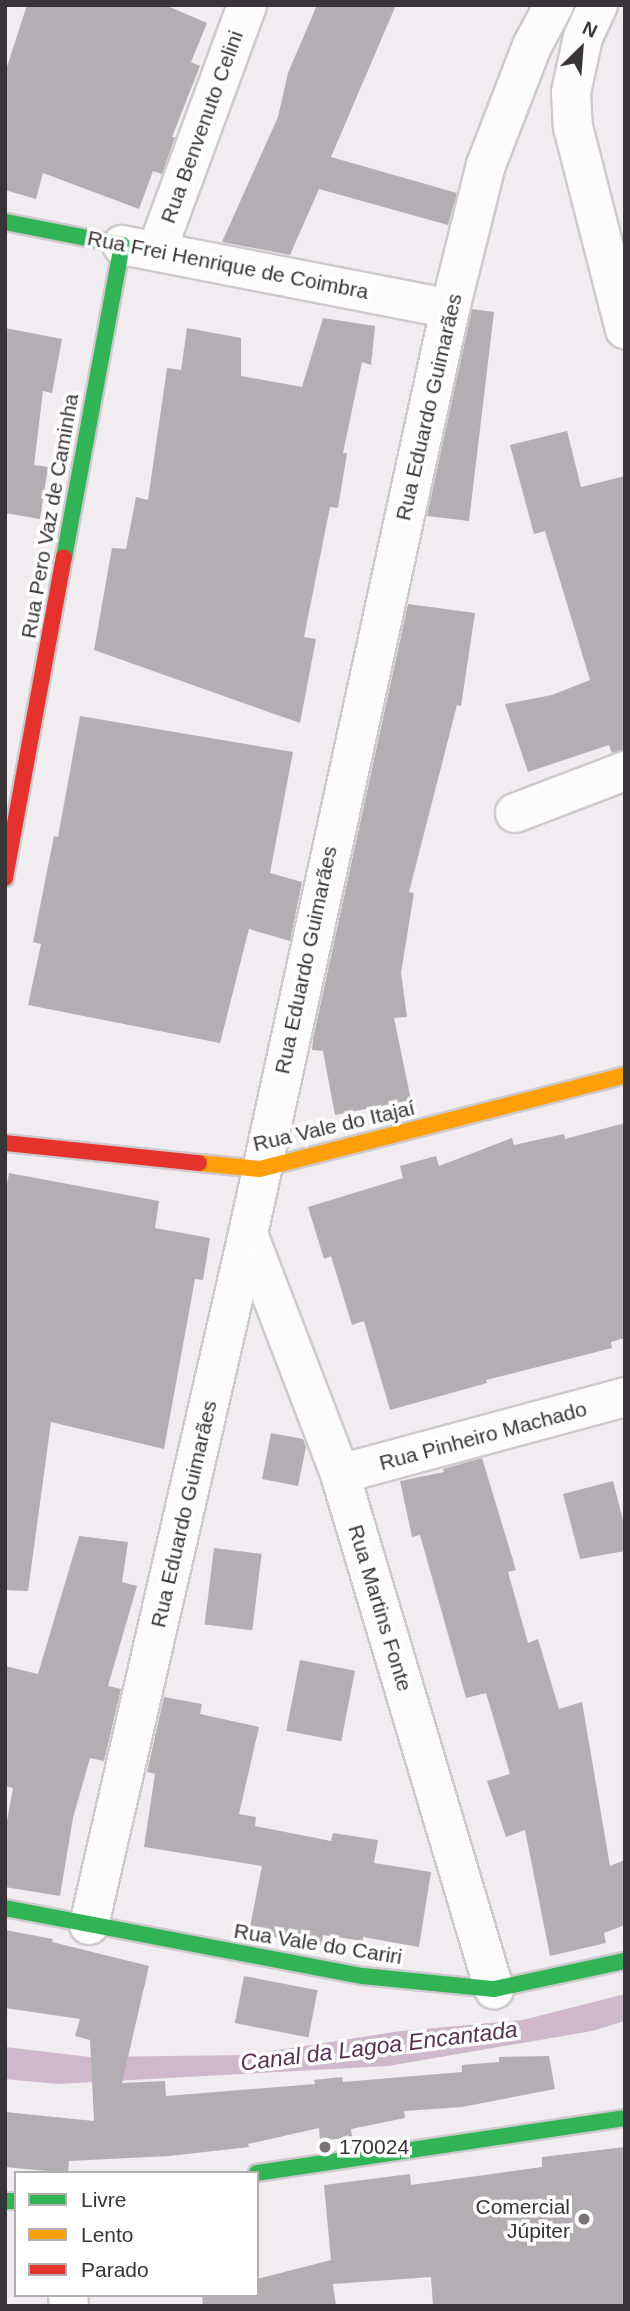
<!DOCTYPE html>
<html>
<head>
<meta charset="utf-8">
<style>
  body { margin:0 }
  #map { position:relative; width:630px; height:2311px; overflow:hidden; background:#f1ecf0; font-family:Arial,sans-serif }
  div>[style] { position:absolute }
  .water>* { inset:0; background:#cfb8c9 }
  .building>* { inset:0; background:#b3aeb2; transform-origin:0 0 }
  .roads { filter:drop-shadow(2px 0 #cdc9cc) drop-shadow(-2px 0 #cdc9cc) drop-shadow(0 2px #cdc9cc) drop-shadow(0 -2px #cdc9cc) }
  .street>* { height:38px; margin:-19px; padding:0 19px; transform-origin:19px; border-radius:19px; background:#fdfcfd }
  .fast>* { height:16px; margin:-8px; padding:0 8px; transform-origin:8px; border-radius:8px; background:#30b455 }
  .slow>* { height:16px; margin:-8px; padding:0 8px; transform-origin:8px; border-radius:8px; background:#ff9f0a }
  .jam>* { height:16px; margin:-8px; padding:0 8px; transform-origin:8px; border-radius:8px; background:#e5322d }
  .dots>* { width:19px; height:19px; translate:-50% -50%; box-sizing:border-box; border:4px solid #fff; border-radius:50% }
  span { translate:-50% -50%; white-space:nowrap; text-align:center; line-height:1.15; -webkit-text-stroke:7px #fff; paint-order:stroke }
  .street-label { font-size:21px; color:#393437 }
  .poi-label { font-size:21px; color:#393437 }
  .left { translate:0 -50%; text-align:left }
  .right { translate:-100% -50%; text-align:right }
  .water-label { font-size:23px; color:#5a3150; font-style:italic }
  .frame { position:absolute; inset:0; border:7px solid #393437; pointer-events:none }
  .legend { position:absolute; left:14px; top:2171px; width:245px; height:126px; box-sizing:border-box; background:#fff; border:2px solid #b0aeaf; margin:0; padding:9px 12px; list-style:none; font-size:21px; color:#393437 }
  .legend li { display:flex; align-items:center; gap:14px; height:35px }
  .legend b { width:35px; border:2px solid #b0aeaf }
  .north { position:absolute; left:546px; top:14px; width:70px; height:70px; -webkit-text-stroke:5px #fff; paint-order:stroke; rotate:25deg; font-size:19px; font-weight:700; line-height:28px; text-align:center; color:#393437 }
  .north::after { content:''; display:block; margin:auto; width:24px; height:32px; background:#393437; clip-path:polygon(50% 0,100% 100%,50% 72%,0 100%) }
</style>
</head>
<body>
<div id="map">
  <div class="water">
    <div style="clip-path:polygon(625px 1994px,625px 2021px,592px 2031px,388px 2066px,57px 2084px,5px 2079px,5px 2047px,90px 2057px,246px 2055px,401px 2031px,523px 2020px)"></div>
  </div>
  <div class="building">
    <div style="clip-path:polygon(27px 5px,165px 5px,207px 23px,191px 62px,200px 66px,172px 137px,175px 137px,162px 174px,153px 171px,139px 209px,43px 173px,36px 199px,5px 190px,5px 73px)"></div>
    <div style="clip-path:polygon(317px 5px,396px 5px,331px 157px,457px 193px,448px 225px,319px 189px,290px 255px,222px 242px,278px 117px,288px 73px)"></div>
    <div style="clip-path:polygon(472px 309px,494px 312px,469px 521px,427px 516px)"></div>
    <div style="clip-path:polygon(323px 318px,375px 326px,371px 365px,362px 362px,343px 453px,347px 453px,338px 508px,330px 507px,304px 637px,316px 639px,300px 723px,94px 650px,112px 548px,126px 549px,136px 497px,148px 500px,167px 368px,181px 370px,187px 328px,241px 338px,241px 376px,302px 387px)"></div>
    <div style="clip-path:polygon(5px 328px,62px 339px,52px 393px,43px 391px,34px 465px,48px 467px,40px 519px,5px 513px)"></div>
    <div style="clip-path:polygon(567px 431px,581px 487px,625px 476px,625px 750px,612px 753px,609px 745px,528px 772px,505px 704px,552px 695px,590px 680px,545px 531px,534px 534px,510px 445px)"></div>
    <div style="clip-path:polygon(408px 604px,475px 613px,461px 706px,457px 705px,409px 892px,414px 893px,401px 973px,407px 1017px,394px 1018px,411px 1100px,335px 1115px,323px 1051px,312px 1050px,313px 1039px)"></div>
    <div style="clip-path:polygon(80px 716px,293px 752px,270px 873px,302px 882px,290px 941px,249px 929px,220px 1043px,28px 1005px,41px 944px,33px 942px,54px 836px,58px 837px)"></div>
    <div style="clip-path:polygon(625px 1123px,625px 1338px,611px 1342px,612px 1348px,486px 1380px,487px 1383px,390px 1410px,364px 1321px,352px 1325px,331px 1256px,324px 1259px,308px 1207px,403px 1178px,400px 1166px,436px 1156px,439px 1166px,512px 1138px,514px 1145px,564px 1134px,565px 1139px)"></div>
    <div style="clip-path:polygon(9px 1173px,159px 1201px,155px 1228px,210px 1238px,203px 1280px,195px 1279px,164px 1449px,51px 1422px,28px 1591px,5px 1590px,5px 1196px)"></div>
    <div style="clip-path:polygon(271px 1433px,303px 1439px,306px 1447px,298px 1486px,262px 1479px)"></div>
    <div style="clip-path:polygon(482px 1458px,516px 1570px,508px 1572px,528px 1643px,538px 1639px,559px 1709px,582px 1702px,610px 1866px,625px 1860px,625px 1925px,604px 1933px,606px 1943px,550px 1956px,525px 1830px,506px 1837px,487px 1781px,510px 1774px,486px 1693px,466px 1698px,420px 1535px,412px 1537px,400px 1481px,444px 1472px,443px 1469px)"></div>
    <div style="clip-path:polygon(613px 1481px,625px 1528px,625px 1551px,580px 1559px,563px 1494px)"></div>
    <div style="clip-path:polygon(79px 1536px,128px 1542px,122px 1582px,137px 1586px,108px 1686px,121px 1689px,104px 1761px,90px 1758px,73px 1818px,60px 1896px,5px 1887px,5px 1831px,13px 1788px,5px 1786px,5px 1666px,38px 1674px)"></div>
    <div style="left:214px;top:1548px;width:48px;height:77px;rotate:7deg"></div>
    <div style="left:300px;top:1660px;width:56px;height:72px;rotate:11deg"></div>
    <div style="clip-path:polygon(164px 1697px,202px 1704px,200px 1714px,259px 1727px,239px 1814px,256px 1817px,255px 1826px,331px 1841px,333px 1833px,378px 1840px,374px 1863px,431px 1872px,419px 1947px,363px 1937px,363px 1941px,323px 1935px,322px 1946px,249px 1932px,262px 1866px,144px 1847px,155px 1774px,147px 1772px)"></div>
    <div style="clip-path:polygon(5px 1930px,53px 1939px,52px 1942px,149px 1966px,122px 2083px,165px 2081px,166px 2096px,315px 2084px,314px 2080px,342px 2077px,343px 2082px,462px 2072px,462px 2065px,499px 2062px,499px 2057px,549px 2056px,555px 2089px,462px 2107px,404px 2111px,405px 2118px,351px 2129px,352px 2137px,320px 2141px,319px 2128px,248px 2144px,249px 2147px,169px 2156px,69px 2161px,68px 2173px,5px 2167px,5px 2112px,94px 2121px,90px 2040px,75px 2036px,80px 2019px,5px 2008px)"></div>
    <div style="left:244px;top:1976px;width:75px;height:48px;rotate:11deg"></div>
    <div style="clip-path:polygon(625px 2147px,625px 2306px,433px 2306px,431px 2277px,333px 2284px,336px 2306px,203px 2306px,202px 2295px,257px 2295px,257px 2279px,331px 2260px,324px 2185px,410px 2174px,411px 2185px,542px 2167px,542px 2157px)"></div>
  </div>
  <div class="roads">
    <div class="street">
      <div style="left:598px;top:5px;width:35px;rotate:115deg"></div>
      <div style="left:583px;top:37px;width:56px;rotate:102.3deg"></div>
      <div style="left:571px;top:92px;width:35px;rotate:87deg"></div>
      <div style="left:573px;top:127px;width:209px;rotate:75.6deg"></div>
      <div style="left:122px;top:245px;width:334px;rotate:11deg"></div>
      <div style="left:157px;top:250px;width:261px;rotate:-69.8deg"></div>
      <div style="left:515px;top:813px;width:118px;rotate:-20.9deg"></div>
      <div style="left:248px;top:1234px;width:257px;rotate:69deg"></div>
      <div style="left:340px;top:1474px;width:538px;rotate:73.35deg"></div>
      <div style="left:340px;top:1474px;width:295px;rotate:-15.1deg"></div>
      <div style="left:89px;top:1925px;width:709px;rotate:-77.04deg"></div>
      <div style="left:248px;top:1234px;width:947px;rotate:-77.68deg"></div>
      <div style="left:450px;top:309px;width:148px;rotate:-76deg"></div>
      <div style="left:486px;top:165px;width:128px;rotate:-68.9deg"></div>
      <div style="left:532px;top:46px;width:47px;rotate:-61.8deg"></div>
      <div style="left:68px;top:2295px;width:11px;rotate:85deg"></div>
    </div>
    <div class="fast">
      <div style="left:5px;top:222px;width:119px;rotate:11.1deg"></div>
      <div style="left:122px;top:245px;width:317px;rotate:100.5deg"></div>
      <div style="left:5px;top:1908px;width:364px;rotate:10.8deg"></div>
      <div style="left:363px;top:1976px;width:132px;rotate:5.7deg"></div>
      <div style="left:494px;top:1989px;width:134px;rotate:-12.1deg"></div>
      <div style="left:257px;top:2173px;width:372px;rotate:-8.5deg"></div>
      <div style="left:5px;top:2201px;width:11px"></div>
    </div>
    <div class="slow">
      <div style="left:199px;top:1163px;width:61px;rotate:5.6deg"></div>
      <div style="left:260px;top:1169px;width:377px;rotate:-14.4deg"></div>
    </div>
    <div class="jam">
      <div style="left:5px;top:878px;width:326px;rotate:-79.6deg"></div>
      <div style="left:5px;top:1143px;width:195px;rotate:5.9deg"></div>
    </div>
  </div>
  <div class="dots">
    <div style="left:325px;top:2147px;background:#797478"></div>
    <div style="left:584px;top:2219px;background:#797478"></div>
  </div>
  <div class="street-label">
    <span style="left:202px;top:127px;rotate:-70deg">Rua Benvenuto Celini</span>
    <span style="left:228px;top:265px;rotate:11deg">Rua Frei Henrique de Coimbra</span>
    <span style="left:429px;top:407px;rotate:-77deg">Rua Eduardo Guimarães</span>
    <span style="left:50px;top:516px;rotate:-80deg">Rua Pero Vaz de Caminha</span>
    <span style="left:306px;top:960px;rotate:-78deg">Rua Eduardo Guimarães</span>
    <span style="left:334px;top:1126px;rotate:-13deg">Rua Vale do Itajaí</span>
    <span style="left:483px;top:1436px;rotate:-15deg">Rua Pinheiro Machado</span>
    <span style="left:184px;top:1514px;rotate:-77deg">Rua Eduardo Guimarães</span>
    <span style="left:380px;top:1608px;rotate:73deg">Rua Martins Fonte</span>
    <span style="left:318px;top:1944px;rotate:9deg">Rua Vale do Cariri</span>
  </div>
  <div class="poi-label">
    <span class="left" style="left:339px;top:2147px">170024</span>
    <span class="right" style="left:570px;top:2219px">Comercial<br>Júpiter</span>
  </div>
  <div class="water-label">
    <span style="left:379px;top:2046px;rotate:-7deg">Canal da Lagoa Encantada</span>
  </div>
  <div class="frame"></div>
  <ul class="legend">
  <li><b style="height:9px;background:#30b455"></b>Livre</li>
  <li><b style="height:9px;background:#ff9f0a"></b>Lento</li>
  <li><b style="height:9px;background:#e5322d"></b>Parado</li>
  </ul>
  <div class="north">N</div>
</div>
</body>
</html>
